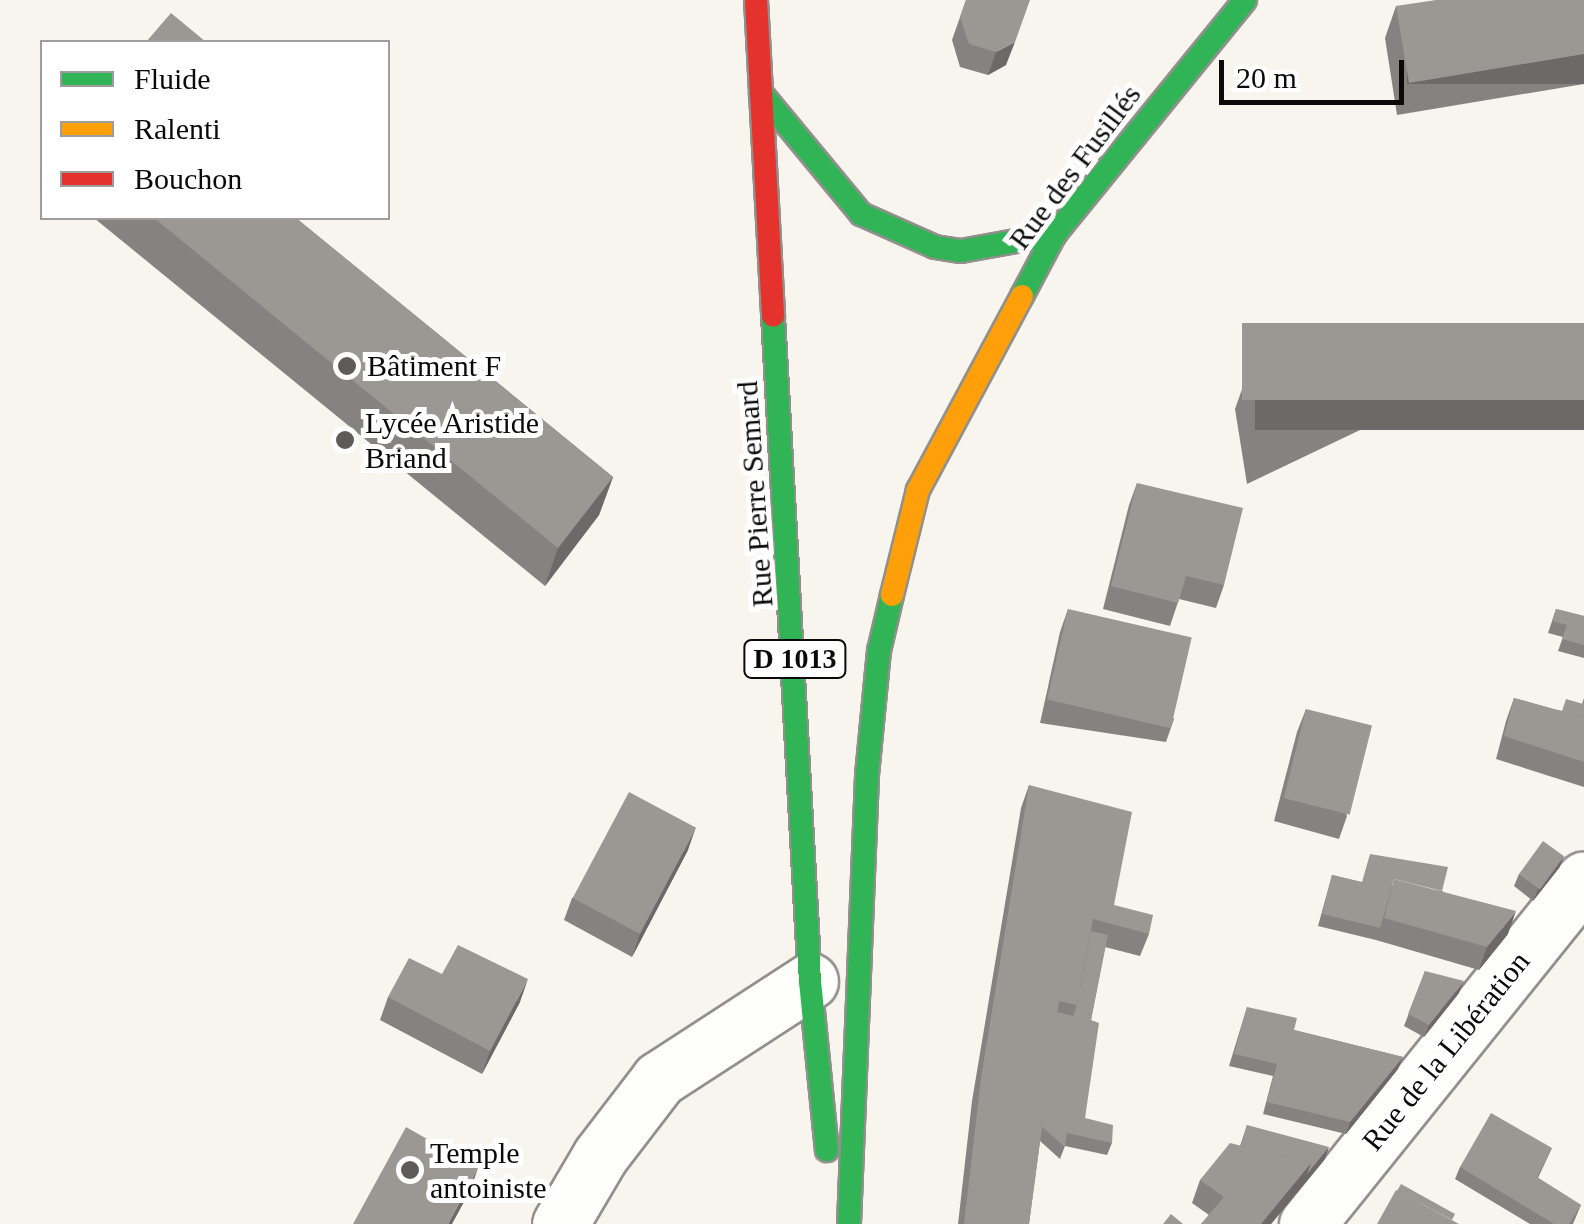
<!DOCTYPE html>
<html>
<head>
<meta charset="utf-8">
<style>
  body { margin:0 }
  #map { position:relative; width:1584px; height:1224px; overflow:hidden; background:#f8f5ee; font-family:Georgia,serif }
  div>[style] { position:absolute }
  .roads { filter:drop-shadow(2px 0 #91908d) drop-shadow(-2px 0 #91908d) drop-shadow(0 2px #91908d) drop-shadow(0 -2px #91908d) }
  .street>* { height:55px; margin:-27.5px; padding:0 27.5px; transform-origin:27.5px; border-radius:27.5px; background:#fefefc }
  .fast>* { height:22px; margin:-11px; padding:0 11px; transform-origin:11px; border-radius:11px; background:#30b455 }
  .slow>* { height:22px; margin:-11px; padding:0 11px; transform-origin:11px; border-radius:11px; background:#ff9f0a }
  .jam>* { height:22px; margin:-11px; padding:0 11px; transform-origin:11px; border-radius:11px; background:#e5322d }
  .wall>* { inset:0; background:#85837f }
  .shaded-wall>* { inset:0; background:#6c6a68; transform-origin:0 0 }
  .building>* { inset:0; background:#9b9894; transform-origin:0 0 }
  .dots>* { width:28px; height:28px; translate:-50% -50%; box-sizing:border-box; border:5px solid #fff; border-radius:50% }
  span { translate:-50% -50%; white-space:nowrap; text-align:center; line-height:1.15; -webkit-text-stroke:10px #fff; paint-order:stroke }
  .shield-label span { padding:2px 8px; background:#fff; border:2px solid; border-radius:8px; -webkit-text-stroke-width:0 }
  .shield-label { font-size:28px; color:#0a0a0a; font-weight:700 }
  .street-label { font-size:30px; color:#0a0a0a }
  .poi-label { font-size:30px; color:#0a0a0a }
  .left { translate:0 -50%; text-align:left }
  .legend { position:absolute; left:40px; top:40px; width:350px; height:180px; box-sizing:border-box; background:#fff; border:2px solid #9d9d9d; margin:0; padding:12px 18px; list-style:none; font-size:30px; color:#0a0a0a }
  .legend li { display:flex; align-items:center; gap:20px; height:50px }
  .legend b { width:50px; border:2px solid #9d9d9d }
  .scale { position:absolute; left:1219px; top:60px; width:185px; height:45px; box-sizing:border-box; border:5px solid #0a0a0a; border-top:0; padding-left:12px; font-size:30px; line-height:35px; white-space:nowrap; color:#0a0a0a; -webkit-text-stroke:8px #fff; paint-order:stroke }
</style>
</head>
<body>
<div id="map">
  <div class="roads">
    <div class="street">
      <div style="left:560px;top:1224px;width:79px;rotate:-59.5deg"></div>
      <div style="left:600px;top:1156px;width:97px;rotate:-52.5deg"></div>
      <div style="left:659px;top:1079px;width:180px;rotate:-33deg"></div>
      <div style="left:1307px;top:1224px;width:442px;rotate:-51.2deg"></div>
    </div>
    <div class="fast">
      <div style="left:761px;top:93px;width:157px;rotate:50.4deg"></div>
      <div style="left:861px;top:214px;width:81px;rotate:24deg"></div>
      <div style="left:935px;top:247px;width:26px;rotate:9deg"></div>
      <div style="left:961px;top:251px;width:96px;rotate:-10.3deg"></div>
      <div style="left:1022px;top:296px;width:70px;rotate:-62deg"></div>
      <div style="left:1055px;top:234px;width:301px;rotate:-50.9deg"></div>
      <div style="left:773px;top:316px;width:666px;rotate:86.82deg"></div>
      <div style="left:810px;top:981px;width:170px;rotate:84.3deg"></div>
      <div style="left:849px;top:1224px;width:449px;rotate:-87.7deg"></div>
      <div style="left:867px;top:775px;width:125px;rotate:-84.5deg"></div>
      <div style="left:879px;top:651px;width:57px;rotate:-76.9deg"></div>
    </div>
    <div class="slow">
      <div style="left:892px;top:595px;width:108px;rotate:-76.1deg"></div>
      <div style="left:918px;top:490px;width:220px;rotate:-61.8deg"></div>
    </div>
    <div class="jam">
      <div style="left:756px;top:0;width:316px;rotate:86.9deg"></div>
    </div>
  </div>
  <div class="wall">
    <div style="clip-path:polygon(966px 0,1006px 65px,988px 75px,960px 67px,952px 40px)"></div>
    <div style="clip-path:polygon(1584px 0,1584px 84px,1397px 115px,1385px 38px,1396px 6px)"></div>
    <div style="clip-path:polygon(94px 218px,296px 218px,613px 477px,599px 515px,545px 586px)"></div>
    <div style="clip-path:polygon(1584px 323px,1247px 484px,1235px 409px,1246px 378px)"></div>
    <div style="clip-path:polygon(1137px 483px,1224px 585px,1216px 608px,1179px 599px,1170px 626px,1103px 609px,1129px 505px)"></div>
    <div style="clip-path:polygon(1068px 609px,1174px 719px,1166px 742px,1040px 723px,1060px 632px)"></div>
    <div style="clip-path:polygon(1556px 609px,1584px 616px,1584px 658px,1558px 651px,1563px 637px,1548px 633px)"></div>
    <div style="clip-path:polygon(1514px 698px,1561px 711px,1582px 704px,1584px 698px,1584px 787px,1496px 759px,1506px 721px)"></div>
    <div style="clip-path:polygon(1306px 709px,1347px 816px,1339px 839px,1274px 821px,1297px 732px)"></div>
    <div style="clip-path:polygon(1029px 785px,1114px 905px,1149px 934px,1140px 956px,1105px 947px,1091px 1020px,1085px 1118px,1112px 1143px,1107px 1155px,1065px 1146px,1060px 1159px,1040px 1141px,1029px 1224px,958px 1224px,972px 1101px,1021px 808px)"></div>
    <div style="clip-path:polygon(688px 850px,632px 957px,564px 920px,572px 898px)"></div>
    <div style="clip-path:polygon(1564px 856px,1559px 868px,1533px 901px,1514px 886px,1519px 874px)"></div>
    <div style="clip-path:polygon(1332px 875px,1361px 882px,1442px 891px,1508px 934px,1479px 970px,1376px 940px,1318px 926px)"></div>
    <div style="clip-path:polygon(1425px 971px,1459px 993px,1424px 1037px,1404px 1026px)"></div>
    <div style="clip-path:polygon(442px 974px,520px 1002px,482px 1074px,380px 1020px,388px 997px)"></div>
    <div style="clip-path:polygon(1247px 1007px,1294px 1030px,1403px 1057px,1398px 1069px,1346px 1134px,1263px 1114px,1273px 1076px,1229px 1066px)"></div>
    <div style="clip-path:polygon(1247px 1125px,1325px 1159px,1271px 1224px,1201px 1224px,1209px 1215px,1192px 1203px,1200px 1180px,1240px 1146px)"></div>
    <div style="clip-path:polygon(1552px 1148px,1538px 1178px,1581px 1205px,1573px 1224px,1530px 1224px,1455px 1179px,1460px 1167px)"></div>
  </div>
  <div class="shaded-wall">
    <div style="clip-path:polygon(1015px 42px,1006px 65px,988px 75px,996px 52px)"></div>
    <div style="left:1584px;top:54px;width:30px;height:177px;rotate:90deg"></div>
    <div style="left:1584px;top:400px;width:30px;height:329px;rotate:90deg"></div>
    <div style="clip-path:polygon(613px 477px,599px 515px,545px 586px,558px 548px)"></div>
    <div style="clip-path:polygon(696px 827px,688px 850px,632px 957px,640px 934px)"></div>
    <div style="clip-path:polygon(1564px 856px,1559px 868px,1533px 901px,1538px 889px)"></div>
    <div style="clip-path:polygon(1516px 911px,1508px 934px,1479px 970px,1487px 947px)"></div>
    <div style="clip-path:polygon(528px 979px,520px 1002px,482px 1074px,490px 1051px)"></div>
    <div style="clip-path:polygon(1464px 981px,1459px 993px,1424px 1037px,1429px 1025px)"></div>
    <div style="clip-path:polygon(1403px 1057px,1398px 1069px,1346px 1134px,1350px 1122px)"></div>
    <div style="clip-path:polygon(1329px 1147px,1325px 1159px,1271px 1224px,1261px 1224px,1311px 1163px)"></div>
    <div style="clip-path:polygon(478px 1168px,470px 1191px,452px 1224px,448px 1224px)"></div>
  </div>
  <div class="building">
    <div style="clip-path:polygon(966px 0,1030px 0,1015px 42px,996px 52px,969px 44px,960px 17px)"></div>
    <div style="clip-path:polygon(1436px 0,1584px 0,1584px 54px,1409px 83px,1396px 6px)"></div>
    <div style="clip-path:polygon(171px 13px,206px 42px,146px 42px)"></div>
    <div style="clip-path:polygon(154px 218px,296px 218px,613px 477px,558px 548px)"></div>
    <div style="left:1584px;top:323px;width:77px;height:342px;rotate:90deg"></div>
    <div style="clip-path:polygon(1137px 483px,1243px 508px,1224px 585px,1186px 576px,1178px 603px,1111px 586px)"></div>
    <div style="left:1068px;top:609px;width:127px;height:93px;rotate:13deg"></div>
    <div style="clip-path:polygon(1556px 609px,1584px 616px,1584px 645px,1562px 639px,1567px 625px,1552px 621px)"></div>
    <div style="clip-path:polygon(1514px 698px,1584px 718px,1584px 762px,1504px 736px)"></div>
    <div style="clip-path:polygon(1566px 699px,1583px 704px,1584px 701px,1584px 718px,1548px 708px,1562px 711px)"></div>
    <div style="left:1306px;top:709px;width:68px;height:92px;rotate:14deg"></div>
    <div style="clip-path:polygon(1029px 785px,1132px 812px,1114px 905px,1153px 915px,1149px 934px,1093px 919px,1077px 1005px,1059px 1001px,1029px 1224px,964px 1224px,981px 1078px)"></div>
    <div style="left:629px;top:792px;width:76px;height:120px;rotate:28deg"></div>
    <div style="left:1543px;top:841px;width:26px;height:41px;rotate:36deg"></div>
    <div style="clip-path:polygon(1370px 854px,1448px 867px,1442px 891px,1394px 879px,1380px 928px,1322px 914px,1332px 875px,1362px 882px)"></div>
    <div style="clip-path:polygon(1394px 879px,1516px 911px,1487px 947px,1384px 918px)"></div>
    <div style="clip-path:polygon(1091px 931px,1108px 935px,1091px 1020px,1099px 1023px,1085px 1118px,1113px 1125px,1112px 1143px,1067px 1133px,1065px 1147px,1042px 1127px,1057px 1012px,1073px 1016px,1077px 1005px)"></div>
    <div style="clip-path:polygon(458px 945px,528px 979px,490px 1051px,388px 997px,409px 958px,442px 974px)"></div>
    <div style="clip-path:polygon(1425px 971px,1464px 981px,1429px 1025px,1408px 1014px)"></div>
    <div style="clip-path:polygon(1247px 1007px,1297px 1018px,1294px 1030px,1403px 1057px,1350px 1122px,1267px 1102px,1277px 1064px,1234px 1054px)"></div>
    <div style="clip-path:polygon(1491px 1113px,1552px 1148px,1537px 1177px,1581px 1205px,1569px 1224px,1554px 1224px,1460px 1167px)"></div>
    <div style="clip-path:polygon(1247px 1125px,1329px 1147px,1307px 1174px,1311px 1163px,1241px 1146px)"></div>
    <div style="clip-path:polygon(406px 1127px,478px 1168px,448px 1224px,353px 1224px)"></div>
    <div style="clip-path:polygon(1230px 1143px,1311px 1163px,1261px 1224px,1201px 1224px,1224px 1197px,1200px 1180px)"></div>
    <div style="clip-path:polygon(1401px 1184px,1455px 1214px,1452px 1220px,1397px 1191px)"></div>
    <div style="clip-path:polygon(1396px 1190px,1459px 1224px,1377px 1224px)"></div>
    <div style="clip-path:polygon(1171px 1214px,1183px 1224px,1163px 1224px)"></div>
  </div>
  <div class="dots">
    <div style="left:347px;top:366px;background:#5d5c5a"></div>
    <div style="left:345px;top:440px;background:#5d5c5a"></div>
    <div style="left:410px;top:1170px;background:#5d5c5a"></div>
  </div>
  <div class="shield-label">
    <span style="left:795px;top:659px">D 1013</span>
  </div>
  <div class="street-label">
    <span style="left:1075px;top:167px;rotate:-53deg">Rue des Fusillés</span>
    <span style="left:755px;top:494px;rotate:-94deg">Rue Pierre Semard</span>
    <span style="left:1446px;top:1051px;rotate:-51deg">Rue de la Libération</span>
  </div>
  <div class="poi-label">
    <span class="left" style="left:367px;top:366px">Bâtiment F</span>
    <span class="left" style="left:365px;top:440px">Lycée Aristide<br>Briand</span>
    <span class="left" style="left:430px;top:1170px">Temple<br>antoiniste</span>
  </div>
  <ul class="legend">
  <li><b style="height:12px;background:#30b455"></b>Fluide</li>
  <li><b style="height:12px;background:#ff9f0a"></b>Ralenti</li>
  <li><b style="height:12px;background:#e5322d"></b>Bouchon</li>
  </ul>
  <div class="scale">20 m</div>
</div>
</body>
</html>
